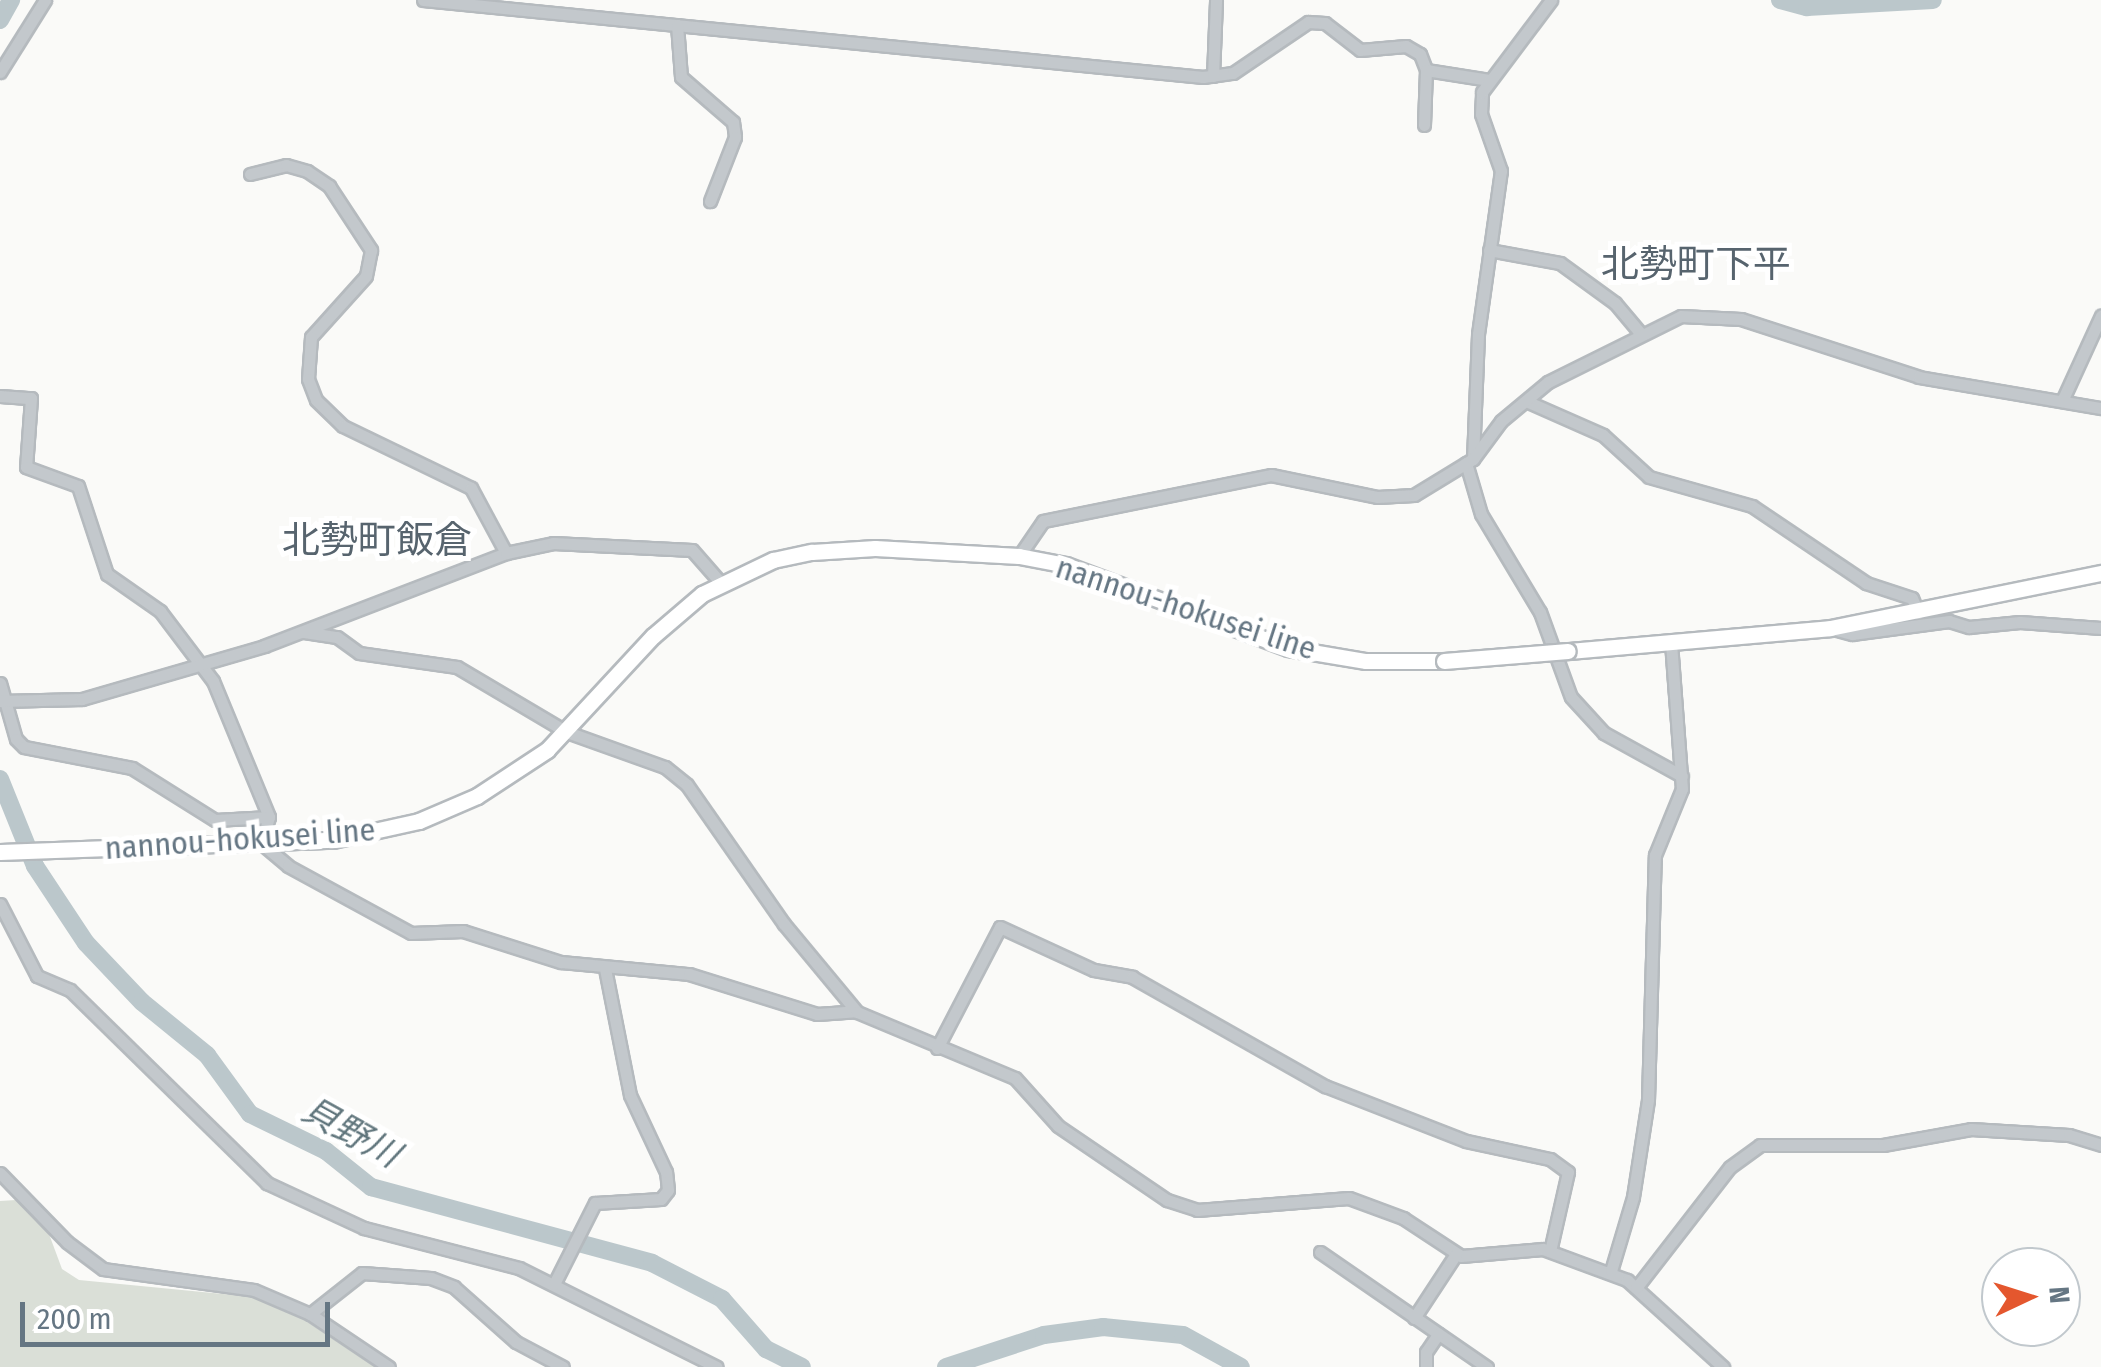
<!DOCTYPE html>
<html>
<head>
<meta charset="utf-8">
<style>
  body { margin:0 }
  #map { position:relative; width:2101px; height:1367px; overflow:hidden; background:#fafaf8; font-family:"Fira Sans Condensed","Noto Sans JP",sans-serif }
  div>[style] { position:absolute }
  .green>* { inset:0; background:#dadfd7 }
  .river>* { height:18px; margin:-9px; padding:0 9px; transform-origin:9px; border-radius:9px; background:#bbc7cb }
  .roads { filter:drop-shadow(2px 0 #b5babe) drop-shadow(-2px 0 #b5babe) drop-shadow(0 2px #b5babe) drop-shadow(0 -2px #b5babe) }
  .minor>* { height:11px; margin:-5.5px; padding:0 5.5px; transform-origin:5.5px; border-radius:5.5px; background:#c3c8cc }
  .major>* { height:15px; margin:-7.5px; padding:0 7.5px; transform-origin:7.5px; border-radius:7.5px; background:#fff }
  .bridges { filter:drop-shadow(2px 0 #b5babe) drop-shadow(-2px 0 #b5babe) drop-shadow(0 2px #b5babe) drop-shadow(0 -2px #b5babe) }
  .major-bridge>* { height:15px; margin:-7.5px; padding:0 7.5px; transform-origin:7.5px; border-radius:7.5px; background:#fff }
  span { translate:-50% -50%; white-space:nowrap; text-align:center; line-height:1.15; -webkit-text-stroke:10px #fff; paint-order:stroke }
  .street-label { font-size:32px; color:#657683 }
  .water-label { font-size:35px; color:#60757c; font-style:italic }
  .quarter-label { font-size:38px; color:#57646e }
  .north { position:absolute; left:1981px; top:1247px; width:100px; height:100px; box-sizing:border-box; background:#fff; border:2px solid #c1c8cd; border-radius:50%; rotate:86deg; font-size:28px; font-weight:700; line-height:40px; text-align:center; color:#657683 }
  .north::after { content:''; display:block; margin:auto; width:35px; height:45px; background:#e4572e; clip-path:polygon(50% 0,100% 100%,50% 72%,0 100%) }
  .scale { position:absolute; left:20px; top:1302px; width:310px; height:45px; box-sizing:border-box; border:5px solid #657683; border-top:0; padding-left:12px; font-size:30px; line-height:35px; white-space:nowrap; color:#657683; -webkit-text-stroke:8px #fff; paint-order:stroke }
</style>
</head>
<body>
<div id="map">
  <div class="green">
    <div style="clip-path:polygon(16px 1200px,49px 1234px,62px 1269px,79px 1280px,254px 1297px,294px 1313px,375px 1367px,0 1367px,0 1201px)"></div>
  </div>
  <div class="river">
    <div style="left:1780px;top:0;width:28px;rotate:15deg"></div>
    <div style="left:1807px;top:7px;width:126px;rotate:-3.2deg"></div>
    <div style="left:0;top:20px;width:23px;rotate:-61deg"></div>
    <div style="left:0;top:779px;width:94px;rotate:68.1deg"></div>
    <div style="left:35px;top:866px;width:92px;rotate:56.5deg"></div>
    <div style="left:86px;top:943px;width:81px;rotate:46.5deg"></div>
    <div style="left:142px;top:1002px;width:84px;rotate:39.2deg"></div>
    <div style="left:207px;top:1055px;width:73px;rotate:53.9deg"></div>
    <div style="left:250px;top:1114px;width:85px;rotate:26deg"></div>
    <div style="left:326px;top:1151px;width:58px;rotate:38.7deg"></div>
    <div style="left:371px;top:1187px;width:291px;rotate:15.1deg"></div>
    <div style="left:652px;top:1263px;width:79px;rotate:27.2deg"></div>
    <div style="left:722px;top:1299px;width:67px;rotate:48.7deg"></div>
    <div style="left:766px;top:1349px;width:40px;rotate:26.6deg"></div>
    <div style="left:946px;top:1367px;width:103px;rotate:-18.1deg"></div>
    <div style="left:1044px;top:1335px;width:60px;rotate:-7.7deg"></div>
    <div style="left:1103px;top:1327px;width:80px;rotate:5.7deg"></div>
    <div style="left:1183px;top:1335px;width:66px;rotate:28.9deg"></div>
  </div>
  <div class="roads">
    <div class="minor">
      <div style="left:423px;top:0;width:784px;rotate:5.64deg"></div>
      <div style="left:1203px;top:77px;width:30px;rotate:-8deg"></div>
      <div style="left:1233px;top:73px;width:91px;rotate:-34.2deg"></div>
      <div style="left:1308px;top:22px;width:17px;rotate:3deg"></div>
      <div style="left:1325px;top:23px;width:44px;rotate:37.6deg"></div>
      <div style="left:1360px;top:50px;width:46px;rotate:-5deg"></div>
      <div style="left:1406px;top:46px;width:16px;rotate:30deg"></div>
      <div style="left:1420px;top:54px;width:17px;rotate:69deg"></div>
      <div style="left:1426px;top:70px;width:55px;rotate:92.1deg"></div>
      <div style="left:677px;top:25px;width:52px;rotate:85.6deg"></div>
      <div style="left:681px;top:77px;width:69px;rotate:40.9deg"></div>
      <div style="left:733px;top:122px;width:15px;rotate:82deg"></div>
      <div style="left:735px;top:137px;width:69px;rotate:111.3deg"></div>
      <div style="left:1426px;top:70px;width:64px;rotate:9deg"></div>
      <div style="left:0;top:72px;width:85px;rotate:-58deg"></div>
      <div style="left:1213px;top:76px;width:76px;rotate:-87.7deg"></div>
      <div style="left:250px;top:174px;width:37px;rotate:-14deg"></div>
      <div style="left:286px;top:165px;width:22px;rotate:16deg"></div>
      <div style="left:307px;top:171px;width:27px;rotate:34deg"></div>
      <div style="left:329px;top:186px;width:77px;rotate:56.7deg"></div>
      <div style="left:371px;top:250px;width:26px;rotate:101deg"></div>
      <div style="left:366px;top:276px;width:82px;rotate:132deg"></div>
      <div style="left:311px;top:337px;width:42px;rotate:94.1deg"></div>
      <div style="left:308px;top:379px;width:22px;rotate:69deg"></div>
      <div style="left:316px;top:400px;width:37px;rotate:44deg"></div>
      <div style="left:343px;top:426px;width:142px;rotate:25.8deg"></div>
      <div style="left:471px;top:488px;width:74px;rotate:61.7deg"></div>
      <div style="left:1489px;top:250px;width:72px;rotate:10.4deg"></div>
      <div style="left:1560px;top:263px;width:68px;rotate:36deg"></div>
      <div style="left:1615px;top:303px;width:40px;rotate:50deg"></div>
      <div style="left:0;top:396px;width:31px;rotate:4deg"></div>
      <div style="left:31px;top:398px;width:69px;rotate:94.1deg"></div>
      <div style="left:26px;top:467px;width:55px;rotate:20.1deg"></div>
      <div style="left:78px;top:486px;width:93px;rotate:71.8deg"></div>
      <div style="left:107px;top:574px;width:65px;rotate:34.9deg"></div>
      <div style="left:160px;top:611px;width:88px;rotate:52.9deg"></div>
      <div style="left:213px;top:681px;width:147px;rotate:67.6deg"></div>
      <div style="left:269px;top:817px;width:27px;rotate:107deg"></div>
      <div style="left:261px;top:843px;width:35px;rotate:40deg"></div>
      <div style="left:288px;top:866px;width:140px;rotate:28.6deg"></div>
      <div style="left:411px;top:933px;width:52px;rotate:-2.2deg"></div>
      <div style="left:463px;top:931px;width:103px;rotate:17.6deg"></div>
      <div style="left:561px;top:962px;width:129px;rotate:5.4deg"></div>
      <div style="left:689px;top:974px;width:134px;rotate:17.4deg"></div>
      <div style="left:817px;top:1014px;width:39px;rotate:-4deg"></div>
      <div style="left:1526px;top:401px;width:84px;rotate:23.8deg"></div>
      <div style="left:1603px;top:435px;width:62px;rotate:42.4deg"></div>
      <div style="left:1649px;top:477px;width:107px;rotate:15.7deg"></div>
      <div style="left:1752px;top:506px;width:138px;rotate:34deg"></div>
      <div style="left:1866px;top:583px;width:48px;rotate:18.1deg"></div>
      <div style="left:1912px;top:598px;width:16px;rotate:68deg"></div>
      <div style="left:2062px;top:401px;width:94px;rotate:-65.4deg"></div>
      <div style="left:1473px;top:459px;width:125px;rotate:-87.7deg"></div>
      <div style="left:1478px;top:334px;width:165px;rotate:-82deg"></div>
      <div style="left:1501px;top:171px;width:60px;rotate:-109.3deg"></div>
      <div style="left:1481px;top:114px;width:22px;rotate:-87deg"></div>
      <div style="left:1482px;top:92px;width:115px;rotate:-53.1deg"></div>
      <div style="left:1466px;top:463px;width:53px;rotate:73.6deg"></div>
      <div style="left:1481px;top:514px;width:114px;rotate:59deg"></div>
      <div style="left:1540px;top:612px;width:90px;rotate:70deg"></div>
      <div style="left:1571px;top:697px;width:49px;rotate:47.5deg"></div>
      <div style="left:1604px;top:733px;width:89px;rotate:28.9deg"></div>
      <div style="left:1019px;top:556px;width:42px;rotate:-55.6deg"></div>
      <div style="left:1043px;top:521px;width:233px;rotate:-11.4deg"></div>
      <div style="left:1271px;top:475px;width:108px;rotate:11.7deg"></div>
      <div style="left:1377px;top:497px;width:37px;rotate:-3deg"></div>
      <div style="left:1414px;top:495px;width:69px;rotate:-31.4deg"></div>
      <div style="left:1473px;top:459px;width:47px;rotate:-53.6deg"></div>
      <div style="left:1501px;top:421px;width:61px;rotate:-39.7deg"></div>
      <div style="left:1548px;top:382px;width:148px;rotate:-26.4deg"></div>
      <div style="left:1681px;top:316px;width:60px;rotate:2.9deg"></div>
      <div style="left:1741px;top:319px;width:187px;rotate:18deg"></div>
      <div style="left:1919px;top:377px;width:185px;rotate:9.7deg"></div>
      <div style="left:1833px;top:629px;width:20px;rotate:15deg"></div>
      <div style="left:1852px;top:634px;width:98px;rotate:-7.6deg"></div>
      <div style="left:1949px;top:621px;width:21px;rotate:17deg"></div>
      <div style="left:1969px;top:627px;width:51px;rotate:-5.6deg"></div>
      <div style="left:2020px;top:622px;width:81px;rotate:4.2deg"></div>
      <div style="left:304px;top:632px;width:33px;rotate:9deg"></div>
      <div style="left:337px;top:637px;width:27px;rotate:36deg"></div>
      <div style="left:359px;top:653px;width:99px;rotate:8.1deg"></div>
      <div style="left:457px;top:667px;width:128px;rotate:30.6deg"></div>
      <div style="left:567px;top:732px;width:104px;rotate:19.7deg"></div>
      <div style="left:665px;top:767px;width:28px;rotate:39deg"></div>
      <div style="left:687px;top:785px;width:169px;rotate:55.1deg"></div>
      <div style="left:784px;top:924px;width:114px;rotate:50.3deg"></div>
      <div style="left:857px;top:1012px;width:171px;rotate:22.7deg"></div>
      <div style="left:1015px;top:1078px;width:64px;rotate:48.1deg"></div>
      <div style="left:1058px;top:1126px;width:132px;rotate:34.2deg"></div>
      <div style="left:1167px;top:1200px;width:32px;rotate:18deg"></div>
      <div style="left:1197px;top:1210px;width:152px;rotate:-4.5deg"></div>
      <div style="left:1349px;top:1198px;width:58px;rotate:20.3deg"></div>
      <div style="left:1403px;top:1218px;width:69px;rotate:33.2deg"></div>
      <div style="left:1461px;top:1256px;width:82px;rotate:-4.9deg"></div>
      <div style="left:1543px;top:1249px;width:90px;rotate:20.3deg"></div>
      <div style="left:1627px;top:1280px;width:130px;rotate:42.2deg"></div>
      <div style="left:0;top:683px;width:58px;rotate:74.1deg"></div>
      <div style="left:16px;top:739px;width:11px;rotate:45deg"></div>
      <div style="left:24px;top:747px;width:110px;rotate:11deg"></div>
      <div style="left:132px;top:768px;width:98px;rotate:32.1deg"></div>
      <div style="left:215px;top:820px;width:54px;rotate:-3.2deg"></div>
      <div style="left:0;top:701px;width:82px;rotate:-1.4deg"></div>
      <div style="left:82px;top:699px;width:190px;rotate:-16.2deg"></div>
      <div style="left:264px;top:646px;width:259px;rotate:-21deg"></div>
      <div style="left:506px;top:553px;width:48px;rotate:-12deg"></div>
      <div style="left:553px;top:543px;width:139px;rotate:2.9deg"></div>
      <div style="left:692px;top:550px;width:44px;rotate:48.7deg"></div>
      <div style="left:0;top:904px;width:81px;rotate:62.8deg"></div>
      <div style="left:37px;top:976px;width:36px;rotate:23deg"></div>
      <div style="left:70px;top:990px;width:276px;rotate:44.4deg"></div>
      <div style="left:267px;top:1183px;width:107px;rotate:24.9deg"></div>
      <div style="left:364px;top:1228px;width:160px;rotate:14.5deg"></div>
      <div style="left:519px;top:1268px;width:221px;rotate:26.6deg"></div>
      <div style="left:937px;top:1048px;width:136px;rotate:-62.5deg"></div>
      <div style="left:1000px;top:927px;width:103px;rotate:24.6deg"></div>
      <div style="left:1094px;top:970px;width:39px;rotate:10deg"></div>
      <div style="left:1132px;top:977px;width:222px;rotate:29.5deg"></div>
      <div style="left:1325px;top:1086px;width:151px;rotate:21.3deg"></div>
      <div style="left:1466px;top:1141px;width:86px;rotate:12.1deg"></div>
      <div style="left:1550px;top:1159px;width:22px;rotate:36deg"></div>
      <div style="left:1568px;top:1172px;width:81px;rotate:102.8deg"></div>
      <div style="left:0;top:1173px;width:96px;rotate:45.8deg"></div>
      <div style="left:67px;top:1242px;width:45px;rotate:36.9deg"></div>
      <div style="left:103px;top:1269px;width:152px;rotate:7.9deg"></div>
      <div style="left:254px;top:1290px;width:61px;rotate:23.2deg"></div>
      <div style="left:310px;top:1314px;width:95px;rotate:33.9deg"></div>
      <div style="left:1320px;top:1252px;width:203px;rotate:34.6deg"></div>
      <div style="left:1611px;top:1271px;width:77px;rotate:-73.4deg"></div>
      <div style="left:1633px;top:1197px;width:98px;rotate:-81.2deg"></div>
      <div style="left:1648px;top:1100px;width:245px;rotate:-88.4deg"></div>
      <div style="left:1655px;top:855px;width:71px;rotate:-67.8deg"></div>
      <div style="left:1682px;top:789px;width:146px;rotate:-94.3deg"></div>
      <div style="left:554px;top:1284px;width:91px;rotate:-63.2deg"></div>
      <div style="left:595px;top:1203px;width:66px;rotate:-3.5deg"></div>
      <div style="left:661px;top:1199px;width:11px;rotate:-52deg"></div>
      <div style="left:668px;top:1190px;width:18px;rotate:-96deg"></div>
      <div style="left:666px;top:1172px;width:85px;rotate:-115.1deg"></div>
      <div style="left:630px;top:1095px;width:128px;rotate:-101.2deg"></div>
      <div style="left:1636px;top:1288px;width:153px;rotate:-52.2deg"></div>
      <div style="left:1730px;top:1167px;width:37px;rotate:-36deg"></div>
      <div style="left:1760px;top:1145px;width:123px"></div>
      <div style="left:1883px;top:1145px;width:89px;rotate:-10.3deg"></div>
      <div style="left:1971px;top:1129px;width:98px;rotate:3.5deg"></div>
      <div style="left:2069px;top:1135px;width:34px;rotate:17deg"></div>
      <div style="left:310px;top:1314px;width:66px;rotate:-38.3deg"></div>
      <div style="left:362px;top:1273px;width:69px;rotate:4.1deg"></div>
      <div style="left:431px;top:1278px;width:25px;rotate:21deg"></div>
      <div style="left:454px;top:1287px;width:83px;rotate:41.6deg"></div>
      <div style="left:516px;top:1342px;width:53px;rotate:28deg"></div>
      <div style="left:1414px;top:1318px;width:77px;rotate:-56.7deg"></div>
      <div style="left:1426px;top:1367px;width:15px;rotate:-90deg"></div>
      <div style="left:1426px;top:1352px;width:22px;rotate:-56deg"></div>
    </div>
    <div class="major">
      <div style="left:1568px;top:651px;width:263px;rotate:-5deg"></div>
      <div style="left:1830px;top:628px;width:277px;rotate:-11.5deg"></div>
      <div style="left:0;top:852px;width:333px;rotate:-2.1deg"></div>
      <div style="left:333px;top:840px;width:88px;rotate:-12.5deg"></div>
      <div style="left:419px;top:821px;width:63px;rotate:-23.3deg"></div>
      <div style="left:477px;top:796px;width:84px;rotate:-33.3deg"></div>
      <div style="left:547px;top:750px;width:156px;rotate:-47.1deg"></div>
      <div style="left:653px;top:636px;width:65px;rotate:-40.6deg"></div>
      <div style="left:702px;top:594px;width:79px;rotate:-25.6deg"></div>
      <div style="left:773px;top:560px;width:40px;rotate:-12deg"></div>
      <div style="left:812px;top:552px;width:63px;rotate:-3.6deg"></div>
      <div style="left:875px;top:548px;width:144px;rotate:3.2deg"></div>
      <div style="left:1019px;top:556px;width:48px;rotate:10.8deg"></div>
      <div style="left:1066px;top:565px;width:237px;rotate:20.5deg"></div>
      <div style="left:1288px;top:648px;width:79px;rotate:9.5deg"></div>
      <div style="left:1366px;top:661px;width:78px"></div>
    </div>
  </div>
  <div class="bridges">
    <div class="major-bridge">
      <div style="left:1444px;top:661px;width:124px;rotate:-4.6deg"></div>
    </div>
  </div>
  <div class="street-label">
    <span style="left:1186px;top:608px;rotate:18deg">nannou-hokusei line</span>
    <span style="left:240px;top:839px;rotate:-4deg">nannou-hokusei line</span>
  </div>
  <div class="water-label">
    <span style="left:351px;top:1132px;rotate:29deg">貝野川</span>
  </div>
  <div class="quarter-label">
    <span style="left:1696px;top:265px">北勢町下平</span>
    <span style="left:377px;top:541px">北勢町飯倉</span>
  </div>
  <div class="north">N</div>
  <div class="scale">200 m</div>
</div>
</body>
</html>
